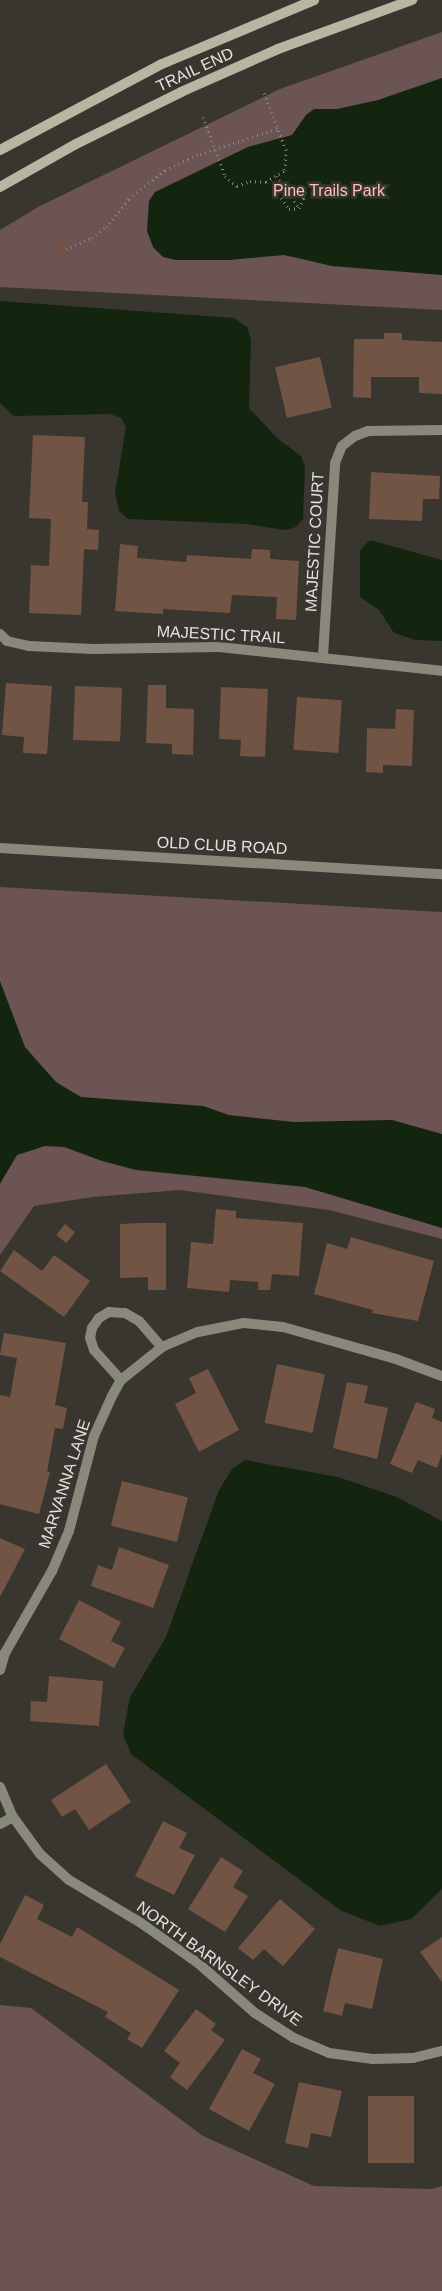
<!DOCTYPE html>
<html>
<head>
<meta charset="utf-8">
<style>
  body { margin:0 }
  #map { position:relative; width:442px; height:2291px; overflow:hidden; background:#393630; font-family:Helvetica,sans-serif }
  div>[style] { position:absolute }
  .green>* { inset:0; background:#6b5453 }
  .water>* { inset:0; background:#14250f }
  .building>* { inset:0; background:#715444; transform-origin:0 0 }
  .path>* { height:3px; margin-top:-1.5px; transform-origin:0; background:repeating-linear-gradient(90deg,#898681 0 1px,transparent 0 5px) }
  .street>* { height:10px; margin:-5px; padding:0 5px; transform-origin:5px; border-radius:5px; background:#88897b }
  .secondary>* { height:10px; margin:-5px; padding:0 5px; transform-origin:5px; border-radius:5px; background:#b6b7a1 }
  span { translate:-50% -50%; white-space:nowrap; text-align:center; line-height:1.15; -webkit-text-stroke:5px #393630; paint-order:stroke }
  .street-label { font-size:16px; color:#e4e2de }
  .park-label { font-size:16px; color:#ffbdbc }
</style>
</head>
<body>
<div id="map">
  <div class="green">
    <div style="clip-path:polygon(442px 32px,442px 310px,0 287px,0 230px,38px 207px,280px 89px)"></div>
    <div style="clip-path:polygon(0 887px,442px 912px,442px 1239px,329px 1210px,180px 1190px,93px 1197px,34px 1206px,0 1255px)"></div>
    <div style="clip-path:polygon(0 2005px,31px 2008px,203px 2136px,314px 2186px,432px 2189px,442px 2186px,442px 2291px,0 2291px)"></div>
  </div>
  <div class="water">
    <div style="clip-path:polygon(442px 78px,442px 275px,332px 266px,284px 255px,230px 260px,176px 260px,163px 257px,153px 247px,147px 231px,149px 201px,155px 192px,248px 147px,292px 135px,306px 115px,314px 109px,337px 109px,378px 100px)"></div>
    <div style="clip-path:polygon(0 301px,234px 318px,247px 327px,251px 340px,249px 408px,277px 438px,301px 456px,305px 467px,303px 519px,296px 527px,285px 530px,246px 524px,128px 519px,119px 511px,115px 492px,126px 427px,121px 418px,110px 414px,14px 416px,0 403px)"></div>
    <div style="clip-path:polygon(370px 540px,442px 560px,442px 641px,415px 640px,394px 633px,379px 610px,360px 597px,360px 550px)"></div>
    <div style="clip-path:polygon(0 981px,25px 1047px,56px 1082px,81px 1097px,203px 1106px,229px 1115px,294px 1122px,392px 1120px,442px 1134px,442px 1228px,305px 1187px,136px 1170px,102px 1161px,64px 1147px,45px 1146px,17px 1155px,0 1184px)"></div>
    <div style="clip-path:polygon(245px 1460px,338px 1477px,397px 1497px,442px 1521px,442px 1889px,411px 1919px,380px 1926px,340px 1910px,131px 1754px,123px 1734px,130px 1697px,166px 1637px,219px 1490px,232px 1469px)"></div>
  </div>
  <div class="building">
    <div style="clip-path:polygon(62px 233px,67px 254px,56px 258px,54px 250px)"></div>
    <div style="clip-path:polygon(384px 333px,402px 333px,402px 340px,442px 342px,442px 394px,419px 393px,419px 377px,371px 377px,371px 398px,353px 397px,354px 339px,384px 339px)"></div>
    <div style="left:320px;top:357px;width:52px;height:46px;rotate:77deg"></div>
    <div style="clip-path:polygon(33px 435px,85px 437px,82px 502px,88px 502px,87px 529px,99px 530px,98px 550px,84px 549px,81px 615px,29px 613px,31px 565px,49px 566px,51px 519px,29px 518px)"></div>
    <div style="clip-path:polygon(371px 472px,440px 476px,439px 499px,423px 499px,422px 521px,369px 519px)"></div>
    <div style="clip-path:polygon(120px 544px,138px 546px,137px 558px,186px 562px,187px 555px,251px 559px,252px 549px,270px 550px,270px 559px,299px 561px,296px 620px,276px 619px,277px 597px,232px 595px,230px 613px,163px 609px,163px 614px,115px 611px)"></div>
    <div style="clip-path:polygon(6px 683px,52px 686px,47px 754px,23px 753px,24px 737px,2px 735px)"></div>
    <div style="clip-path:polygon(148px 685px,166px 685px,166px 708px,194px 709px,193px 755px,172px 754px,172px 744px,146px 743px)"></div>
    <div style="left:75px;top:686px;width:47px;height:54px;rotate:2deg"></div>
    <div style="clip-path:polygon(221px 687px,268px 689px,265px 757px,240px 756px,241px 740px,219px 739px)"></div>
    <div style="left:297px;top:697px;width:45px;height:53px;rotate:4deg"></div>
    <div style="clip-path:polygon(396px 709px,414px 710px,412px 766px,383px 765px,383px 773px,366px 772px,367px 728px,395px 729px)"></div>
    <div style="clip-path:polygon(216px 1209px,236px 1211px,236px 1218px,303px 1223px,299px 1276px,272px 1274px,270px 1290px,258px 1290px,258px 1282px,230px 1280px,229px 1292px,187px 1288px,191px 1242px,213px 1244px)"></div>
    <div style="clip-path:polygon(142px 1223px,166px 1223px,166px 1290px,148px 1290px,148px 1277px,120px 1278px,120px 1224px)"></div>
    <div style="left:65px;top:1224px;width:13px;height:14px;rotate:39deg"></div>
    <div style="clip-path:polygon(351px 1237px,434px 1261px,418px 1321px,372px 1313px,373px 1310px,314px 1294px,327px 1243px,347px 1249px)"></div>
    <div style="clip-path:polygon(14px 1250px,42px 1271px,54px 1255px,90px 1281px,64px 1317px,0 1271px)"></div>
    <div style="clip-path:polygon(4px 1333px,66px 1343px,55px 1405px,67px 1408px,63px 1429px,55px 1428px,47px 1471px,50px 1472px,39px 1514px,0 1504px,0 1395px,10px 1397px,17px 1358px,0 1355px)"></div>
    <div style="left:277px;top:1364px;width:49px;height:60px;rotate:12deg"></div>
    <div style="clip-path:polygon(208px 1369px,239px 1430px,199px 1452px,175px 1404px,196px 1393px,189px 1378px)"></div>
    <div style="clip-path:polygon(347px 1382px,368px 1386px,364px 1403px,388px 1408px,377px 1459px,333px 1448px)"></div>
    <div style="clip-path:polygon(416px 1402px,435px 1409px,432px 1418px,442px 1422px,442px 1454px,437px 1468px,418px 1460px,412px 1473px,390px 1464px)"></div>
    <div style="left:122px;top:1481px;width:68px;height:46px;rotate:14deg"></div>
    <div style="clip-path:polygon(0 1538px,25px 1549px,0 1597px)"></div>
    <div style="clip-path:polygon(119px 1547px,169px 1565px,153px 1608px,91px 1586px,98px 1565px,112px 1570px)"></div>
    <div style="clip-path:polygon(79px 1600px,121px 1622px,111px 1641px,125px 1648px,114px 1668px,59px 1639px)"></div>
    <div style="clip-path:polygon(49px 1676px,103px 1681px,99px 1726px,30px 1721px,31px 1701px,47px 1702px)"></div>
    <div style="clip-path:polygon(106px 1764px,131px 1802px,89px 1830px,75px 1809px,62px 1817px,51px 1800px)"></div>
    <div style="clip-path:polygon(163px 1821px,187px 1833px,179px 1848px,195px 1855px,174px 1895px,135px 1876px)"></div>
    <div style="clip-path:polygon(221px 1857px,243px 1871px,233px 1887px,248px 1896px,225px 1932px,188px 1909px)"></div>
    <div style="clip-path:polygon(25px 1895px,44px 1905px,37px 1919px,72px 1937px,77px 1927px,179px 1990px,142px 2048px,127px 2039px,131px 2033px,105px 2017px,108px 2012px,0 1957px,0 1944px)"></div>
    <div style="clip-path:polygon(280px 1899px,315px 1929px,283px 1966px,264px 1949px,253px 1960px,238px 1948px)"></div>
    <div style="clip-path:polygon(442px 1937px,442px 1982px,420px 1952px)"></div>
    <div style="clip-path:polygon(338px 1948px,383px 1959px,372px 2009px,345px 2003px,342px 2016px,323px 2011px)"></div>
    <div style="clip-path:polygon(196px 2009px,216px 2024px,211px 2030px,225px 2040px,187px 2090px,170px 2077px,180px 2063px,164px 2051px)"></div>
    <div style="clip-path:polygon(242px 2049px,261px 2059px,253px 2073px,275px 2084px,249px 2131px,209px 2109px)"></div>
    <div style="clip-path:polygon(299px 2082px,342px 2091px,331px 2137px,311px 2133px,308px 2148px,285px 2143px)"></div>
    <div style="left:368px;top:2096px;width:46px;height:67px"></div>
  </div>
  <div class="path">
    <div style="left:203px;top:117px;width:63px;rotate:69.6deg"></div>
    <div style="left:225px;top:176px;width:16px;rotate:40deg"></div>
    <div style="left:237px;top:186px;width:14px;rotate:-21deg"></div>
    <div style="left:250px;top:181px;width:16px;rotate:4deg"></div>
    <div style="left:266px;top:182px;width:22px;rotate:-32deg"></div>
    <div style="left:285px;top:170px;width:20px;rotate:-87deg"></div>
    <div style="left:286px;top:150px;width:64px;rotate:-111deg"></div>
    <div style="left:276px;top:176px;width:21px;rotate:55deg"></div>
    <div style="left:288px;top:193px;width:19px;rotate:54deg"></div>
    <div style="left:299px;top:208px;width:11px;rotate:-63deg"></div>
    <div style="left:304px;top:198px;width:14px;rotate:-126deg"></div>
    <div style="left:296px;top:187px;width:10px;rotate:143deg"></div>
    <div style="left:288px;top:193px;width:9px;rotate:144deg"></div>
    <div style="left:281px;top:198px;width:14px;rotate:54deg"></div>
    <div style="left:289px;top:209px;width:10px;rotate:-6deg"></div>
    <div style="left:66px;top:249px;width:28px;rotate:-23deg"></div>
    <div style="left:92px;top:238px;width:18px;rotate:-38deg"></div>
    <div style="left:106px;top:227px;width:36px;rotate:-51deg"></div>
    <div style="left:129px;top:199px;width:46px;rotate:-38.9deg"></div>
    <div style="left:165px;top:170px;width:38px;rotate:-25deg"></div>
    <div style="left:200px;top:154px;width:83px;rotate:-18.2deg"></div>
  </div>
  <div class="street">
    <div style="left:0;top:634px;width:10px;rotate:45deg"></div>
    <div style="left:7px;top:641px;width:23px;rotate:13deg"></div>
    <div style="left:29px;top:646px;width:64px;rotate:2.7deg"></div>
    <div style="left:93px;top:649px;width:126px;rotate:-0.9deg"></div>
    <div style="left:219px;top:647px;width:224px;rotate:6.1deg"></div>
    <div style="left:323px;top:656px;width:193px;rotate:-86.4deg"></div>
    <div style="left:335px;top:463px;width:18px;rotate:-68deg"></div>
    <div style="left:342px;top:446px;width:16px;rotate:-38deg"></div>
    <div style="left:355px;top:436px;width:14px;rotate:-21deg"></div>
    <div style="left:368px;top:431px;width:74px;rotate:-0.8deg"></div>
    <div style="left:0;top:848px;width:443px;rotate:3.4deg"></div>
    <div style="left:121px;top:1380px;width:40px;rotate:-132deg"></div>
    <div style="left:94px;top:1350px;width:13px;rotate:-108deg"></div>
    <div style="left:90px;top:1338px;width:10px;rotate:-79deg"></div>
    <div style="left:92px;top:1328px;width:12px;rotate:-55deg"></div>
    <div style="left:99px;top:1318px;width:12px;rotate:-31deg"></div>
    <div style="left:109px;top:1312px;width:16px;rotate:4deg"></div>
    <div style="left:125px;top:1313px;width:16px;rotate:30deg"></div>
    <div style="left:139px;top:1321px;width:35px;rotate:49deg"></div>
    <div style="left:0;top:1670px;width:18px;rotate:-74deg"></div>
    <div style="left:5px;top:1653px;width:95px;rotate:-60.2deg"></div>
    <div style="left:52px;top:1571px;width:43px;rotate:-67deg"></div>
    <div style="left:69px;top:1531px;width:98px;rotate:-75.3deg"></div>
    <div style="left:94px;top:1436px;width:44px;rotate:-65.8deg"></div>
    <div style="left:112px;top:1396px;width:18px;rotate:-61deg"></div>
    <div style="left:121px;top:1380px;width:53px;rotate:-38.8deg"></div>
    <div style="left:162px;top:1347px;width:39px;rotate:-23deg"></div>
    <div style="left:198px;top:1332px;width:47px;rotate:-11.1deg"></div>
    <div style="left:244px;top:1323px;width:39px;rotate:6deg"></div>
    <div style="left:283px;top:1327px;width:117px;rotate:15.8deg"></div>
    <div style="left:396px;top:1359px;width:49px;rotate:20.3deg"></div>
    <div style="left:0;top:1787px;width:33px;rotate:67deg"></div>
    <div style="left:13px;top:1817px;width:46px;rotate:53.9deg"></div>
    <div style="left:40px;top:1854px;width:39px;rotate:42deg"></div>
    <div style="left:69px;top:1880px;width:84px;rotate:30.8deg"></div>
    <div style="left:141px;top:1923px;width:70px;rotate:35.1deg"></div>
    <div style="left:198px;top:1963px;width:76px;rotate:41.3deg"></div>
    <div style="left:255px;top:2013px;width:46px;rotate:32.7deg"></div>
    <div style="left:294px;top:2038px;width:38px;rotate:23deg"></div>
    <div style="left:329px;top:2053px;width:44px;rotate:7.8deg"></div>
    <div style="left:373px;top:2059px;width:40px;rotate:-1.4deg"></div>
    <div style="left:413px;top:2058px;width:30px;rotate:-14deg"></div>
    <div style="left:0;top:1824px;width:15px;rotate:-28deg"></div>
  </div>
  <div class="secondary">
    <div style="left:0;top:150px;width:183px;rotate:-28deg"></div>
    <div style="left:162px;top:64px;width:165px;rotate:-22.8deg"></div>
    <div style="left:0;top:187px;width:87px;rotate:-29.5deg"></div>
    <div style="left:76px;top:144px;width:117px;rotate:-26.3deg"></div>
    <div style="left:181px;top:92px;width:106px;rotate:-23.9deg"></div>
    <div style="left:278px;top:49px;width:143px;rotate:-20.1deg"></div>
  </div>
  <div class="street-label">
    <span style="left:195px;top:70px;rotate:-25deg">TRAIL END</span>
    <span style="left:315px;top:542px;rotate:-87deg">MAJESTIC COURT</span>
    <span style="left:221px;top:635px;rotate:3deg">MAJESTIC TRAIL</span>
    <span style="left:222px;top:846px;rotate:3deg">OLD CLUB ROAD</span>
    <span style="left:65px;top:1484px;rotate:-72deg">MARVANNA LANE</span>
    <span style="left:219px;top:1964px;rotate:36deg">NORTH BARNSLEY DRIVE</span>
  </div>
  <div class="park-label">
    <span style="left:329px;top:191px">Pine Trails Park</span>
  </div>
</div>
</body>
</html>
